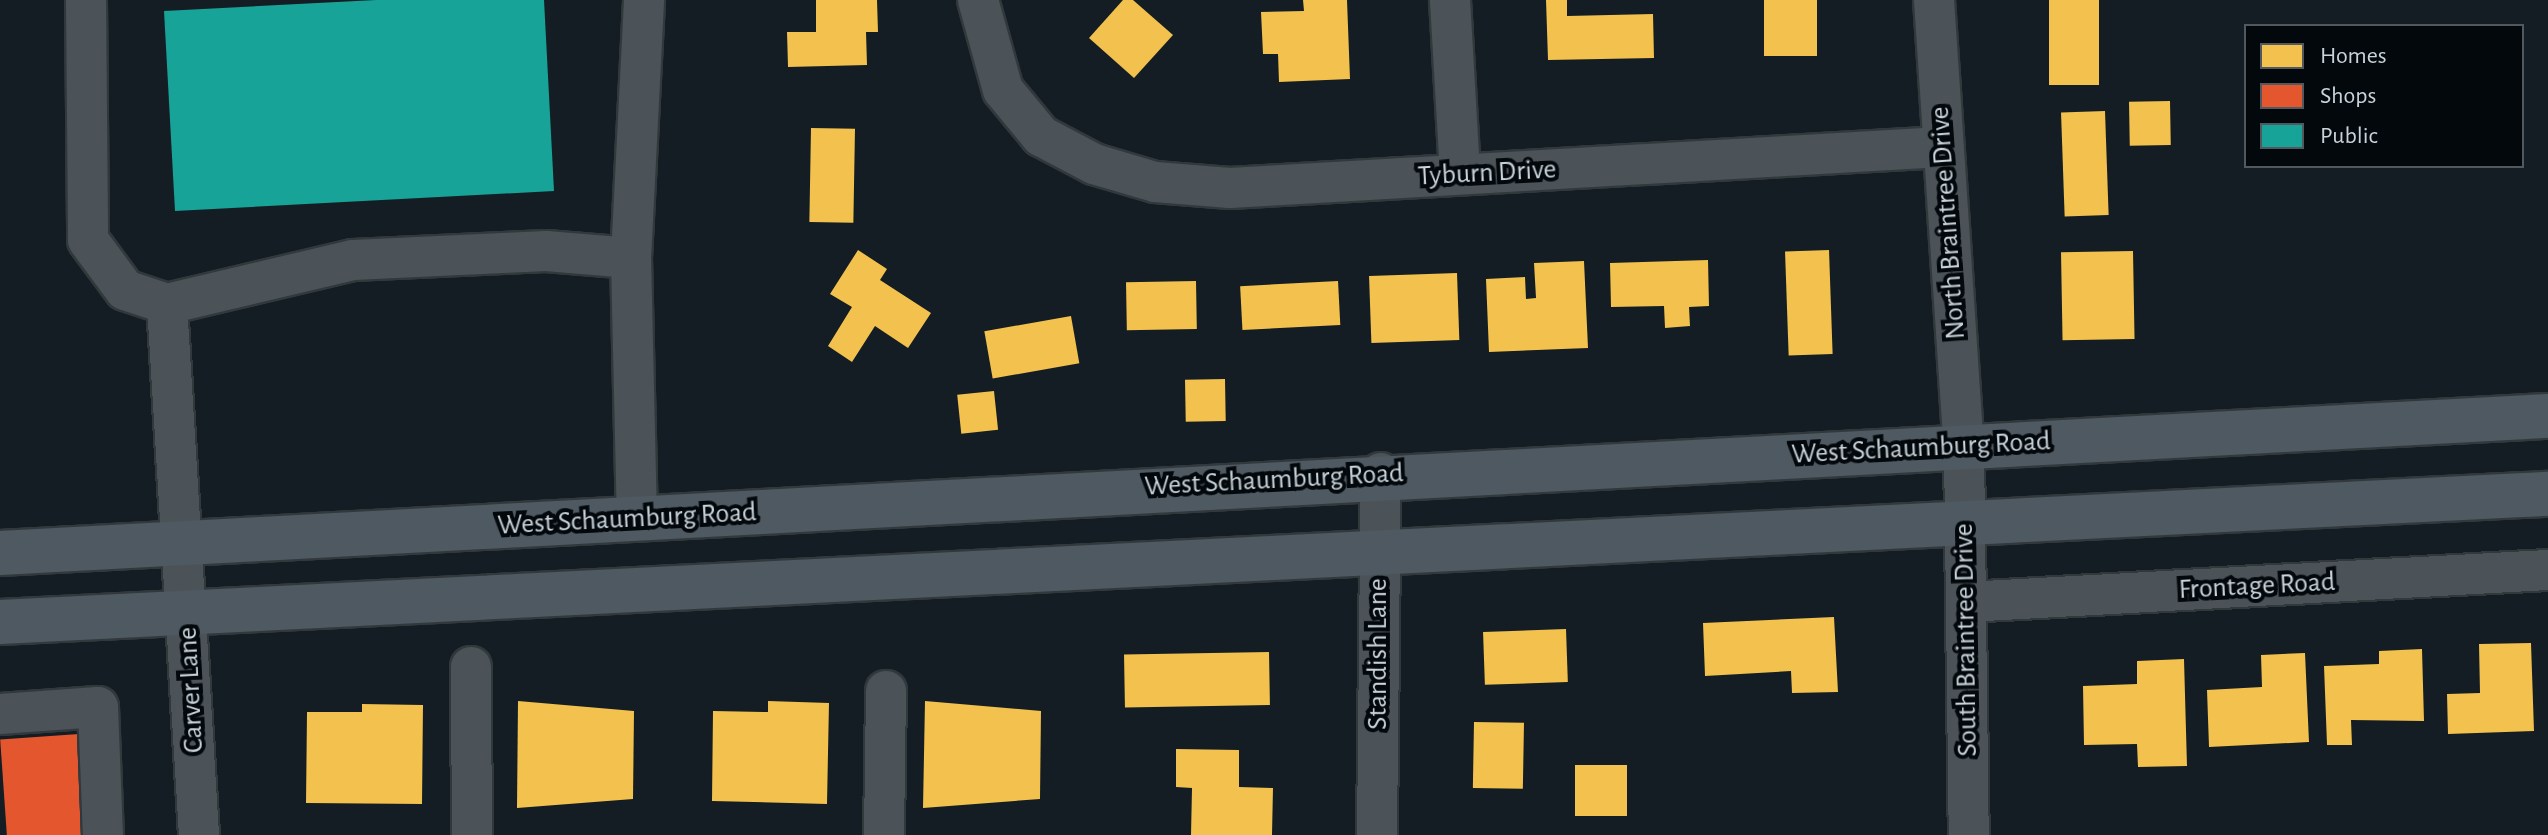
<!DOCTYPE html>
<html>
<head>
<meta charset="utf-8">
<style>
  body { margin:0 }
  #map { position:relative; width:2548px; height:835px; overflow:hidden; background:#131d23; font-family:"Alegreya Sans",sans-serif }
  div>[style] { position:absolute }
  .homes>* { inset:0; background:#f2c14e; transform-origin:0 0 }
  .shops>* { inset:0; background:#e4572e; transform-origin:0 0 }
  .public>* { inset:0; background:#17a398 }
  .roads { filter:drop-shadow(2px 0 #32393d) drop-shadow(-2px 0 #32393d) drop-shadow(0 2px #32393d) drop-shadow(0 -2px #32393d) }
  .minor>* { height:40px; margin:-20px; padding:0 20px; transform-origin:20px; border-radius:20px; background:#4b5358 }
  .major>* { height:44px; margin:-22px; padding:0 22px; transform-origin:22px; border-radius:22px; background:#4e5961 }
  span { translate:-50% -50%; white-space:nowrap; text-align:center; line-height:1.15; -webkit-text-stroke:8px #03080c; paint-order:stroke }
  .street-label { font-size:28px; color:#c8d3da }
  .legend { position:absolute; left:2244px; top:24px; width:280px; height:144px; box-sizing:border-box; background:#03080c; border:2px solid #52595e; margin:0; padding:10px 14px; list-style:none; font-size:24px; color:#c8d3da }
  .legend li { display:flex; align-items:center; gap:16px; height:40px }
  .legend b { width:40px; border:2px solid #52595e }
</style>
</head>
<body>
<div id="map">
  <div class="homes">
    <div style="clip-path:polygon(816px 0,877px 0,878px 32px,866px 32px,867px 65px,788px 67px,787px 32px,816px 32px)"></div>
    <div style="clip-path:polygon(1123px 0,1133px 0,1173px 35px,1134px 78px,1089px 38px)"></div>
    <div style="clip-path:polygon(1303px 0,1347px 0,1350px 79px,1279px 82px,1278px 54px,1263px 54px,1261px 12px,1304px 11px)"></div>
    <div style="clip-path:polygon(1546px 0,1567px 0,1567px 16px,1653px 14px,1654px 58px,1548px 60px)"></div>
    <div style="left:1764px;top:0;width:53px;height:56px"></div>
    <div style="left:2049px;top:0;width:50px;height:85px"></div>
    <div style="left:2170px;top:101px;width:44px;height:41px;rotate:89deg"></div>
    <div style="left:2105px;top:111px;width:104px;height:44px;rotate:88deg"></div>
    <div style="left:811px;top:128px;width:44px;height:94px;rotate:1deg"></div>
    <div style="clip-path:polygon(858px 250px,887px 269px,880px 280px,931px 313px,908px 348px,875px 326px,852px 362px,828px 346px,852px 307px,830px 294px)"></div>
    <div style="left:1829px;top:250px;width:104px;height:44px;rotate:88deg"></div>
    <div style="left:2133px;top:251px;width:88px;height:72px;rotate:89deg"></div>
    <div style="clip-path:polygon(1708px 260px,1709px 306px,1689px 307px,1690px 326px,1665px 328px,1664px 306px,1611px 307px,1610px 263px)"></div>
    <div style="clip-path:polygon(1584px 261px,1588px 348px,1489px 352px,1486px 279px,1525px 277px,1526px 299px,1536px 298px,1534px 263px)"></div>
    <div style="left:1457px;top:273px;width:67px;height:88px;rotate:88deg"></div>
    <div style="left:1196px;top:281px;width:48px;height:70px;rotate:89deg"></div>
    <div style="left:1338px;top:281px;width:44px;height:98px;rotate:87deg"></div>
    <div style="left:1071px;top:316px;width:48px;height:88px;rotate:80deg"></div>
    <div style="left:1225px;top:379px;width:42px;height:40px;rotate:89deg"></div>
    <div style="left:994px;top:391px;width:39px;height:37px;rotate:84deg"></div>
    <div style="clip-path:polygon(1834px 617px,1838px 692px,1792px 693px,1791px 671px,1705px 676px,1703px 623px)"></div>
    <div style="left:1566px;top:629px;width:53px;height:83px;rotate:88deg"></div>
    <div style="clip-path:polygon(2531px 643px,2534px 731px,2448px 734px,2447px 694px,2480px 693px,2479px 644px)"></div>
    <div style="clip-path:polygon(2422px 649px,2424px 721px,2351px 720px,2352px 745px,2327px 745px,2324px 666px,2379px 664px,2379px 651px)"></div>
    <div style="left:1269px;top:652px;width:53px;height:145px;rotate:89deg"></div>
    <div style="clip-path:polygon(2305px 653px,2309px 742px,2209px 747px,2207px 690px,2262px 687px,2261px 655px)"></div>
    <div style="clip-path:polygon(2184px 659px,2187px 766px,2138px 767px,2137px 744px,2084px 745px,2083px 686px,2137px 684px,2137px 661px)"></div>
    <div style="clip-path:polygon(518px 701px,634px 711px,633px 799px,517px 808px)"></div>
    <div style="clip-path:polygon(768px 701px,829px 703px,827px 804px,712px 801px,713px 711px,768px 712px)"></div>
    <div style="clip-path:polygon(925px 701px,1041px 711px,1040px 799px,923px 808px)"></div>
    <div style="clip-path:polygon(362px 704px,423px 705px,422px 804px,306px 803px,307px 712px,362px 712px)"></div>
    <div style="left:1474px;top:722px;width:50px;height:66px;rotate:1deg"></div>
    <div style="clip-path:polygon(1176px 749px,1239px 750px,1239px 787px,1273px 788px,1272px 835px,1191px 835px,1192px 788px,1176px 787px)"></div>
    <div style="left:1575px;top:765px;width:52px;height:51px"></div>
  </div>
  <div class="shops">
    <div style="left:79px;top:734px;width:101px;height:79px;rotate:86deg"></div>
  </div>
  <div class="public">
    <div style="clip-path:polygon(376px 0,544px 0,554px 191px,175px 211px,164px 11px)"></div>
  </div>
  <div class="roads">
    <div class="minor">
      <div style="left:86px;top:0;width:240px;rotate:89.5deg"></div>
      <div style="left:88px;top:240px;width:62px;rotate:53.5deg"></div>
      <div style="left:125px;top:290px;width:44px;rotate:18.4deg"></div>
      <div style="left:978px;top:0;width:93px;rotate:74.5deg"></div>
      <div style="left:1003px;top:90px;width:60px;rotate:50.4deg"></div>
      <div style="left:1041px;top:136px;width:60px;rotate:27.8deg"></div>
      <div style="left:1094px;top:164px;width:64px;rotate:16.4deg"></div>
      <div style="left:1155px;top:182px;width:75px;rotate:4.6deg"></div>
      <div style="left:1230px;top:188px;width:713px;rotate:-3.3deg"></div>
      <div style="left:1450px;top:0;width:174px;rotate:86.7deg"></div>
      <div style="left:1934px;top:0;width:447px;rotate:86.2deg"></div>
      <div style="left:1964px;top:446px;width:389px;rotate:89.3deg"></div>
      <div style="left:631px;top:258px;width:258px;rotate:-87.1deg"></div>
      <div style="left:1966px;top:602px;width:583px;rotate:-3.15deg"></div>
      <div style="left:471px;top:667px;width:168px;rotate:89.7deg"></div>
      <div style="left:0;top:714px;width:98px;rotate:-4.1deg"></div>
      <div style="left:98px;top:707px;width:128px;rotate:87.8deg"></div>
      <div style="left:199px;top:835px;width:532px;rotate:-93.45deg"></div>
      <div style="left:167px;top:304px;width:191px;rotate:-13.3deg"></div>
      <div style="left:353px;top:260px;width:193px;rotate:-2.7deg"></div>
      <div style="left:546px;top:251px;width:85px;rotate:4.7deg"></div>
      <div style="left:631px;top:258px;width:260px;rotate:88.7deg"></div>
      <div style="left:884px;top:835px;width:144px;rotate:-89.2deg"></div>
      <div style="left:1377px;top:835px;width:362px;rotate:-89.4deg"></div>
    </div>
    <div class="major">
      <div style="left:0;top:553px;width:2552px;rotate:-3.08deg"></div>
      <div style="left:0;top:622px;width:2551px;rotate:-2.88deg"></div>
    </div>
  </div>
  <div class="street-label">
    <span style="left:1487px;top:173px;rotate:-3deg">Tyburn Drive</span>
    <span style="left:1948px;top:223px;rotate:-94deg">North Braintree Drive</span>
    <span style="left:1921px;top:448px;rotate:-3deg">West Schaumburg Road</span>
    <span style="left:1274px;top:480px;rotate:-3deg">West Schaumburg Road</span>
    <span style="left:627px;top:519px;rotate:-3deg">West Schaumburg Road</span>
    <span style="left:2257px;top:586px;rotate:-3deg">Frontage Road</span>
    <span style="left:1966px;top:640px;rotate:-91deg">South Braintree Drive</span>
    <span style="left:1378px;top:654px;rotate:-90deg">Standish Lane</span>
    <span style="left:191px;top:690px;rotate:-93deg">Carver Lane</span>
  </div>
  <ul class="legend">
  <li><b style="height:22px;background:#f2c14e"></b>Homes</li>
  <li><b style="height:22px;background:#e4572e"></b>Shops</li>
  <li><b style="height:22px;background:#17a398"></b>Public</li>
  </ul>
</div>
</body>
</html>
